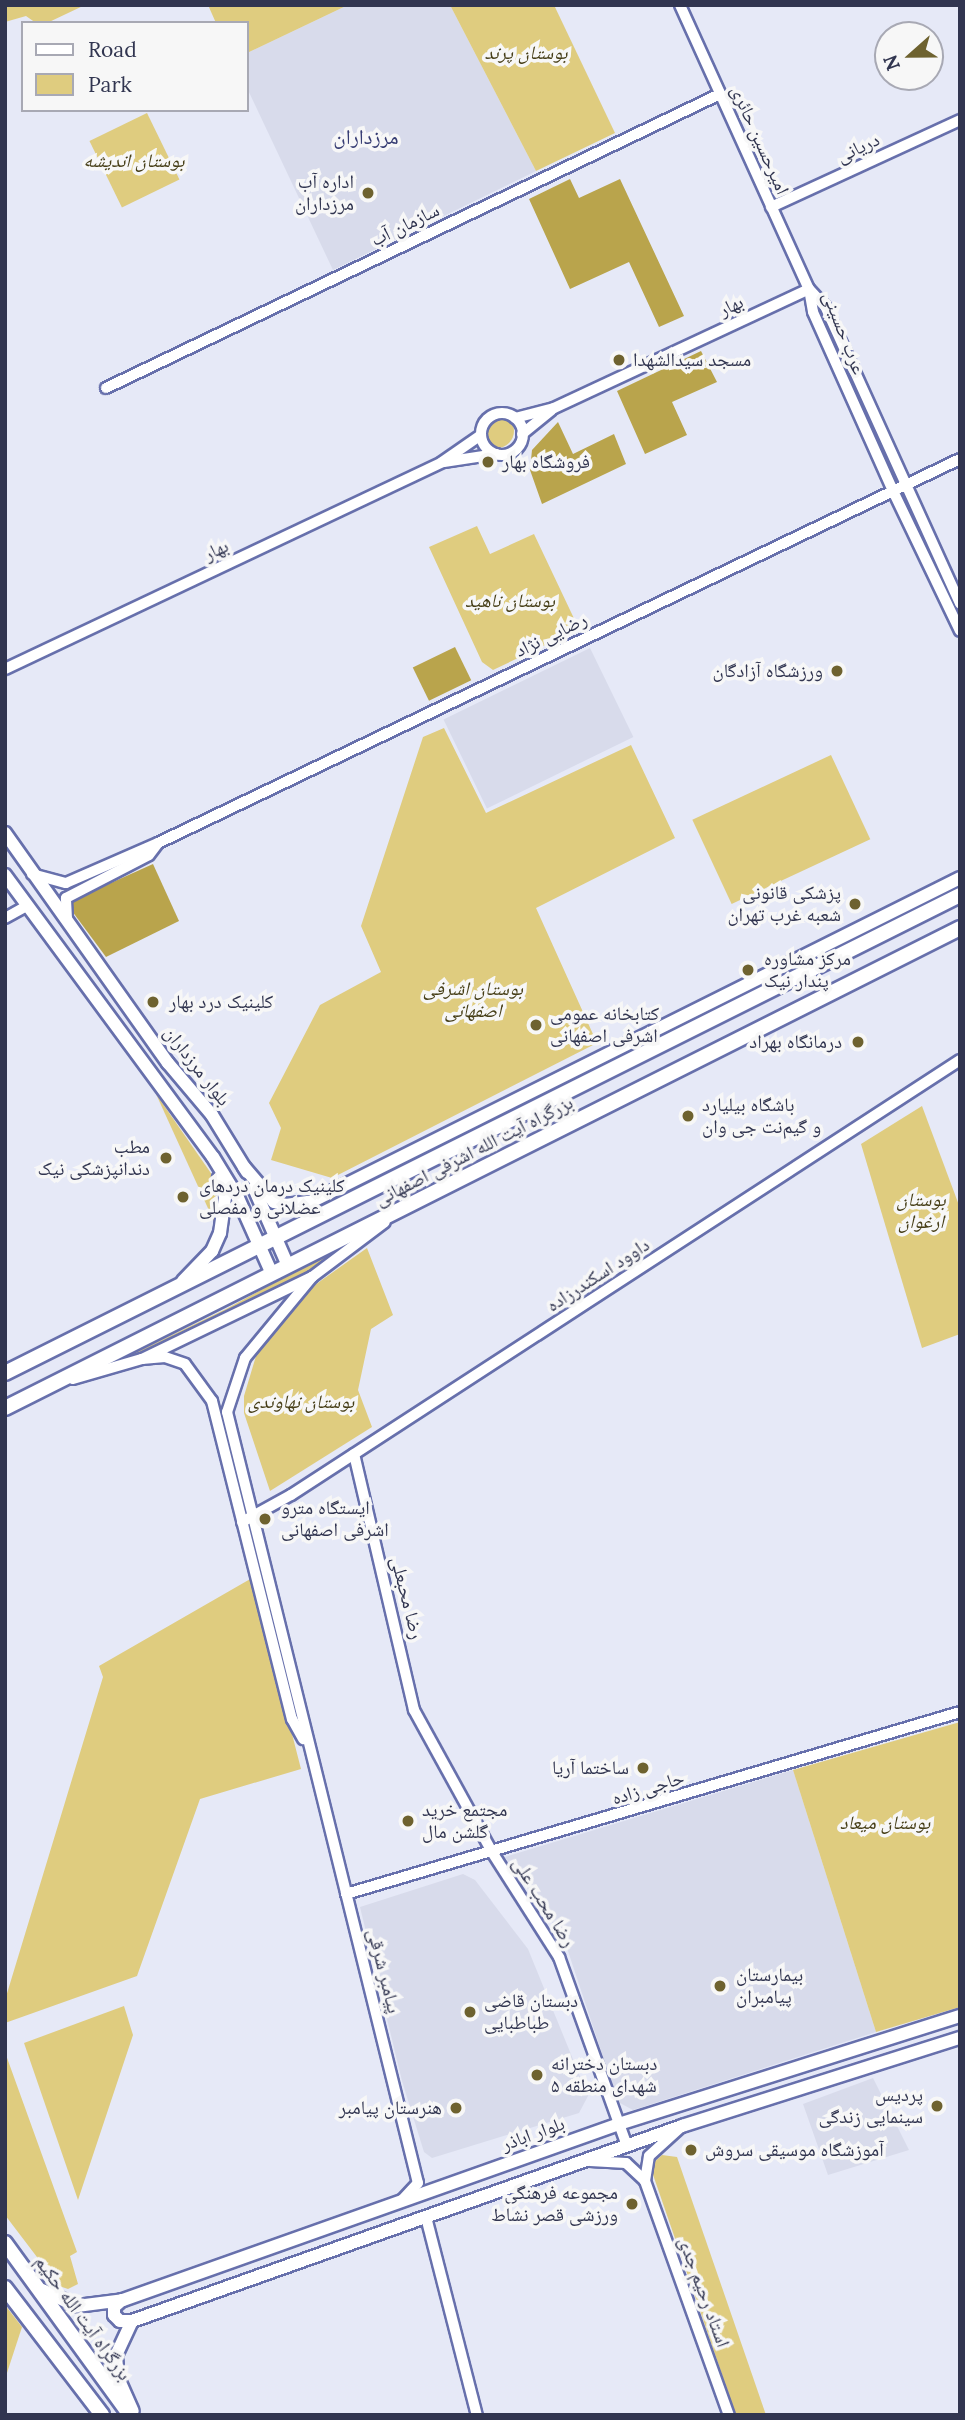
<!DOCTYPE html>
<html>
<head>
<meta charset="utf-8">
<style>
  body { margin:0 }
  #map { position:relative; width:965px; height:2420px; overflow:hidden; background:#e6e9f7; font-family:Lora,"Noto Naskh Arabic",serif }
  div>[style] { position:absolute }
  .built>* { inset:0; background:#d8dbeb; transform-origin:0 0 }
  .green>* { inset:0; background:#dfcc7f; transform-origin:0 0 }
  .round { border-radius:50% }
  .forest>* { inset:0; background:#b9a44c; transform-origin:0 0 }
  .roads { filter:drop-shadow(2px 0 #6770ac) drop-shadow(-2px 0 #6770ac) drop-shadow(0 2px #6770ac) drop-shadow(0 -2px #6770ac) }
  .tertiary>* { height:10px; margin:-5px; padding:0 5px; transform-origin:5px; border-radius:5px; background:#fff }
  .tertiary>.ring { margin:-5px; padding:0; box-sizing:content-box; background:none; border:10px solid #fff; border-radius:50% }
  .secondary>* { height:12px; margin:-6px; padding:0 6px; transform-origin:6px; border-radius:6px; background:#fff }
  .trunk>* { height:14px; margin:-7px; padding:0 7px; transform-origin:7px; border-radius:7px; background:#fff }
  .dots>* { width:19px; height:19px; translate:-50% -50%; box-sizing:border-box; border:4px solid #f7f7f7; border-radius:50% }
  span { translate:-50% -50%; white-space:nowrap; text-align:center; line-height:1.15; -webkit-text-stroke:7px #f7f7f7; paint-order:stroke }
  .park-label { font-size:19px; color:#463e17; font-style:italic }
  .street-label { font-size:19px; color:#313550 }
  .poi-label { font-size:19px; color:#313550 }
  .right { translate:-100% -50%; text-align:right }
  .left { translate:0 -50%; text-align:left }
  .neighbourhood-label { font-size:21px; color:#363c73 }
  .frame { position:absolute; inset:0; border:7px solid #313550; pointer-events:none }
  .legend { position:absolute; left:21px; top:21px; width:228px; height:91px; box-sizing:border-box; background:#f7f7f7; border:2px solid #a8a9b4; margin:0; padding:9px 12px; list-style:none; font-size:21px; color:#313550 }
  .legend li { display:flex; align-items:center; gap:14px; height:35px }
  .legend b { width:35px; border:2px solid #a8a9b4 }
  .north { position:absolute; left:874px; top:21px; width:70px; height:70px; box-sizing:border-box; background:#f7f7f7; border:2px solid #a8a9b4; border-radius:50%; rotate:249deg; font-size:19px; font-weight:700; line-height:28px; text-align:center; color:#313550 }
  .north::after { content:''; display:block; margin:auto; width:24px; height:32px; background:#6e622f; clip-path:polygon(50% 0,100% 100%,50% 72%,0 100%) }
</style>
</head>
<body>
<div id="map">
  <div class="built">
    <div style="clip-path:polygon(348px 5px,450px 5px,536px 171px,333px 270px,247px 88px,247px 53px)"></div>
    <div style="left:590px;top:648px;width:99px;height:163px;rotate:64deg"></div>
    <div style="clip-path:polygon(793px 1770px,876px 2032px,633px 2110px,618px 2102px,564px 1939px,505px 1857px)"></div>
    <div style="clip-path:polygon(463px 1874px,475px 1880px,528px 1949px,588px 2096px,579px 2113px,432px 2158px,424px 2152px,402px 2081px,360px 1907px)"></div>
    <div style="clip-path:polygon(873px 2078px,909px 2150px,828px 2175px,803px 2104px)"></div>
  </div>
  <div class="green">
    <div style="clip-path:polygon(5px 5px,85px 5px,47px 23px,36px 23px,26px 16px,5px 22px)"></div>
    <div style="clip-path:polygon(208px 5px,348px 5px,247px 53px,247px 23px,216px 23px)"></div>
    <div style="clip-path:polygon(450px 5px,554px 5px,615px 133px,536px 171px)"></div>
    <div style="left:147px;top:113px;width:74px;height:64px;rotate:64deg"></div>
    <div class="round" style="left:480px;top:414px;width:34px;height:34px"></div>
    <div style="clip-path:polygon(477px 526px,490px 554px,534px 534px,579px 629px,493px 670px,482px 662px,429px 547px)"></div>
    <div style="clip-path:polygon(444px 728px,486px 813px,631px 745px,675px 838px,536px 908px,597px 1043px,332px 1178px,271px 1160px,281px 1128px,269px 1103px,320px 1005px,381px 972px,361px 926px,423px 737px)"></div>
    <div style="left:831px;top:755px;width:93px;height:153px;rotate:65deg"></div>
    <div style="clip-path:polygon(156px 1094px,215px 1179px,222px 1200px,217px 1228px)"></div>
    <div style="clip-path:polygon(922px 1106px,960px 1208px,960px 1334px,922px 1348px,861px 1144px)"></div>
    <div style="clip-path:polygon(361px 1236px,303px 1276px,163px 1347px,108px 1366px,226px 1309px)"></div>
    <div style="clip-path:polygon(367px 1248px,393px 1315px,371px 1329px,358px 1390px,372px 1427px,270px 1491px,244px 1413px,244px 1396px,256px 1356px,271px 1332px,312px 1287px)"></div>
    <div style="clip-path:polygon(252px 1578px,301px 1769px,200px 1799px,137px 1976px,5px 2023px,5px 2000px,103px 1677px,99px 1666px)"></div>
    <div style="clip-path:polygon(960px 1722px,960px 2007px,876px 2032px,793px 1770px)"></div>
    <div style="clip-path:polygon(124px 2006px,133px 2035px,78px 2200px,24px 2043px)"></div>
    <div style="clip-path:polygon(6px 2055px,77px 2252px,70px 2256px,78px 2284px,68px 2289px,59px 2286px,5px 2215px)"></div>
    <div style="clip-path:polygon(662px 2155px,677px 2157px,766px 2415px,736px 2415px,650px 2166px)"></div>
    <div style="clip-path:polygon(5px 2305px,22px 2327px,5px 2379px)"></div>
  </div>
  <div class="forest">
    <div style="clip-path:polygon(570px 179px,579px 198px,620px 179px,684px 316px,659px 327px,629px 262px,570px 289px,529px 199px)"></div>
    <div style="clip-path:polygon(701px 351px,717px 382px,672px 402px,687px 435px,645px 454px,617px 391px)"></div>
    <div style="clip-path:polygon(558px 422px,573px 454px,614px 434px,626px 464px,542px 504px,530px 470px,532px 450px)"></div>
    <div style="left:455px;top:647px;width:37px;height:47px;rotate:64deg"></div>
    <div style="clip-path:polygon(153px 864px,179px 921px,106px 957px,69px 907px,73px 900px)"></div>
  </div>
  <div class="roads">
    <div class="tertiary">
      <div style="left:680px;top:5px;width:312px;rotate:65.6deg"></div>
      <div style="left:809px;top:289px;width:23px;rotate:80deg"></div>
      <div style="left:813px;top:312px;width:196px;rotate:65.9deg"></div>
      <div style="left:893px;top:491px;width:155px;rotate:64.4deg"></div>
      <div style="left:771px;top:207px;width:208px;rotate:-24.7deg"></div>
      <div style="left:809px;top:289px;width:23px;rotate:47deg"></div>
      <div style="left:825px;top:306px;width:327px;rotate:65.6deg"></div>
      <div style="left:106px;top:388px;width:681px;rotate:-25.59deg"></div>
      <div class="ring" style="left:481px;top:413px;width:32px;height:32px"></div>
      <div style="left:515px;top:418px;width:40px;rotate:-14.4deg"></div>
      <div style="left:554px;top:408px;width:281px;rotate:-25deg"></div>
      <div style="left:522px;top:434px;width:38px;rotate:-39deg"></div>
      <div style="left:444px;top:462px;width:53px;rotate:-8.7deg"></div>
      <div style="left:5px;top:669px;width:484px;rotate:-25.3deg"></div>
      <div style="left:442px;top:462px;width:47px;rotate:-34.7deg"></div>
      <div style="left:32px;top:874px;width:35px;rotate:15deg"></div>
      <div style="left:66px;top:883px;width:100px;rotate:-23.5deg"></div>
      <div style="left:158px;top:843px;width:889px;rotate:-25.59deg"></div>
      <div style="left:5px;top:918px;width:25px;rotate:-29deg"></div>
      <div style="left:67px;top:919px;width:21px;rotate:-93deg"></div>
      <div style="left:66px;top:898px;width:93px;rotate:-27.4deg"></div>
      <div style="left:149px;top:855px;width:15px;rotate:-53deg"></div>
      <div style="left:312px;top:1277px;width:105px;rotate:129.6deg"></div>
      <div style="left:245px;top:1358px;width:57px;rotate:108.4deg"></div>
      <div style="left:227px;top:1412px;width:794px;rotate:76.09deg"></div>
      <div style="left:418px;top:2183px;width:25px;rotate:133deg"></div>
      <div style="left:142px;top:1359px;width:23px;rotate:-5deg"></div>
      <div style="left:165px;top:1357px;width:21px;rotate:19deg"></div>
      <div style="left:185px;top:1364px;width:46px;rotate:53.9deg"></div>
      <div style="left:212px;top:1401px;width:328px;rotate:75.9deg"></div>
      <div style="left:292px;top:1719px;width:23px;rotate:61deg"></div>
      <div style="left:73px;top:1379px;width:72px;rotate:-16.2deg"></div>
      <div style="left:142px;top:1359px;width:189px;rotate:-25.8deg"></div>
      <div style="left:312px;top:1277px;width:91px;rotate:-37deg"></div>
      <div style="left:354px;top:1454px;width:263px;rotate:76.8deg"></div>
      <div style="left:414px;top:1710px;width:162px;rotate:61.2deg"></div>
      <div style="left:492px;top:1852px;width:125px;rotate:57.5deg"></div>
      <div style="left:559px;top:1957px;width:201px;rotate:70.2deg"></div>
      <div style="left:242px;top:1522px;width:56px;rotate:-28.9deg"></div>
      <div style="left:291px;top:1495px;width:798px;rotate:-33.03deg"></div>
      <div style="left:346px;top:1894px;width:640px;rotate:-16.51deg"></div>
      <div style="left:590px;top:2161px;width:36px;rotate:3deg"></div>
      <div style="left:626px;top:2163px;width:26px;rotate:43deg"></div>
      <div style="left:645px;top:2181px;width:249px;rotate:70.3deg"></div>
      <div style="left:645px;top:2181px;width:25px;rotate:-81deg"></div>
      <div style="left:649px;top:2156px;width:45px;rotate:-42.3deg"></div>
      <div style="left:426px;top:2217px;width:204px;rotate:75.6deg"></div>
    </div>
    <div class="secondary">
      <div style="left:5px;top:833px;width:282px;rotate:54.7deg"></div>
      <div style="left:168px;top:1063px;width:68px;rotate:49.8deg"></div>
      <div style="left:212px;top:1115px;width:67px;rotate:58.4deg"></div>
      <div style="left:5px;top:875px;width:350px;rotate:53.6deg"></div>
      <div style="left:213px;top:1157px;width:48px;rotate:58.6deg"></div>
      <div style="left:238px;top:1198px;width:83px;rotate:65.9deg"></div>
      <div style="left:244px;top:1167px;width:46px;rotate:49.4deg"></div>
      <div style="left:274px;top:1202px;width:12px;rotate:14deg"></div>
      <div style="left:286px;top:1205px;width:27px;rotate:-8deg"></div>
      <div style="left:313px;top:1201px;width:723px;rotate:-26.53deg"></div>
      <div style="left:254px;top:1188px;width:85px;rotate:66.4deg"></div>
      <div style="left:183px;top:1281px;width:42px;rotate:-46deg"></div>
      <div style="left:212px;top:1251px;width:20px;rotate:-66deg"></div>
      <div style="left:220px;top:1233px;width:36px;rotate:-82deg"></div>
      <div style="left:225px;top:1197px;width:20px;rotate:-108deg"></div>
      <div style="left:42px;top:2290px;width:38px;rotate:25deg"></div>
      <div style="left:77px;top:2306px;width:46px;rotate:-7.4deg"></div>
      <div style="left:123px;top:2300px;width:526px;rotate:-19.54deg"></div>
      <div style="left:619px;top:2124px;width:358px;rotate:-17.6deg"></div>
      <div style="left:122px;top:2300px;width:11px;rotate:139deg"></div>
      <div style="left:114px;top:2307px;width:8px;rotate:90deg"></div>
      <div style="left:114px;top:2315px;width:8px;rotate:45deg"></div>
      <div style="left:120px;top:2321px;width:12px"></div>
      <div style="left:132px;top:2321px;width:584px;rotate:-19.52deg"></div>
      <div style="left:682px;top:2126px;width:292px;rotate:-17.6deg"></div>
      <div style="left:132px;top:2321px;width:38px;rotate:115deg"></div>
      <div style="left:116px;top:2356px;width:22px;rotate:85deg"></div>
      <div style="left:118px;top:2378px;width:36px;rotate:66deg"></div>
    </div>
    <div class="trunk">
      <div style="left:5px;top:1373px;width:1068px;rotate:-26.59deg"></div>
      <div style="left:5px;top:1408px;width:1069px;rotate:-26.68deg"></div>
      <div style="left:5px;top:2243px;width:213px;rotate:54deg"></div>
      <div style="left:5px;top:2288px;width:160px;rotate:52.6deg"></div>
    </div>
  </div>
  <div class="dots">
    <div style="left:368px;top:193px;background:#6e622f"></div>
    <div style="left:619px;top:360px;background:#6e622f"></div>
    <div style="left:488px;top:462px;background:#6e622f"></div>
    <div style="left:837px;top:671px;background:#6e622f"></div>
    <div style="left:855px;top:904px;background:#6e622f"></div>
    <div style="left:748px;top:970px;background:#6e622f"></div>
    <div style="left:153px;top:1002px;background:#6e622f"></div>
    <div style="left:536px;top:1025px;background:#6e622f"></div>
    <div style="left:858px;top:1042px;background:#6e622f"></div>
    <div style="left:688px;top:1116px;background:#6e622f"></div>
    <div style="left:166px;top:1158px;background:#6e622f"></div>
    <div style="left:183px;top:1197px;background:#6e622f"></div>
    <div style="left:265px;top:1519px;background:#6e622f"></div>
    <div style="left:643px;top:1768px;background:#6e622f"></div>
    <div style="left:408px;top:1821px;background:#6e622f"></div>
    <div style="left:720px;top:1986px;background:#6e622f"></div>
    <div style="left:470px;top:2012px;background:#6e622f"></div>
    <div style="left:537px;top:2075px;background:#6e622f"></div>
    <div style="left:937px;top:2106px;background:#6e622f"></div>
    <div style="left:456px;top:2108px;background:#6e622f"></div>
    <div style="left:691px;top:2150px;background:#6e622f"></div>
    <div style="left:632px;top:2204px;background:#6e622f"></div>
  </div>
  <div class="park-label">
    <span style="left:526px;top:53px">بوستان پرند</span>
    <span style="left:134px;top:161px">بوستان اندیشه</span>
    <span style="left:510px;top:601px">بوستان ناهید</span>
    <span style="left:473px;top:1000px">بوستان اشرفی<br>اصفهانی</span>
    <span style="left:921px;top:1211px">بوستان<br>ارغوان</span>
    <span style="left:301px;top:1402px">بوستان نهاوندی</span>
    <span style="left:885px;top:1823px">بوستان میعاد</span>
  </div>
  <div class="street-label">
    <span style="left:760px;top:140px;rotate:66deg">امیرحسین حائری</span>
    <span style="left:858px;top:148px;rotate:-25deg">دریانی</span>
    <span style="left:405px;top:225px;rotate:-26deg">سازمان آب</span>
    <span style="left:731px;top:306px;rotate:-25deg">بهار</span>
    <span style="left:844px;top:333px;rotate:69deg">عرب حسینی</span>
    <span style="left:216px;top:550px;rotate:-25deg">بهار</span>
    <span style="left:551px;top:635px;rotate:-26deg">رضایی نژاد</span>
    <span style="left:197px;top:1066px;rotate:52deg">بلوار مرزداران</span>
    <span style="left:474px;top:1151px;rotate:-27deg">بزرگراه آیت الله اشرفی اصفهانی</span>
    <span style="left:598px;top:1275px;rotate:-33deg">داوود اسکندرزاده</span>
    <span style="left:407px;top:1598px;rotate:76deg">رضا محبعلی</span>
    <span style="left:648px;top:1788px;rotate:-17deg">حاجی زاده</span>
    <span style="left:544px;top:1902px;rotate:58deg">رضا محب علی</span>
    <span style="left:384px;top:1971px;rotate:76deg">پیامبر شرقی</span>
    <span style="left:533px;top:2134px;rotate:-20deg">بلوار اباذر</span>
    <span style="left:704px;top:2292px;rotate:70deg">استاد رحیم جدی</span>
    <span style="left:83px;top:2318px;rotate:54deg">بزرگراه آیت الله حکیم</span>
  </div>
  <div class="poi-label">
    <span class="right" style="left:354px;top:193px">اداره آب<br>مرزداران</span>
    <span class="left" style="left:633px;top:360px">مسجد سیدالشهدا</span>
    <span class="left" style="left:502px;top:462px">فروشگاه بهار</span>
    <span class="right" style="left:823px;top:671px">ورزشگاه آزادگان</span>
    <span class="right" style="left:841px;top:904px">پزشکی قانونی<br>شعبه غرب تهران</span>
    <span class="left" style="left:764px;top:970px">مرکز مشاوره<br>پندار نیک</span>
    <span class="left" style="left:169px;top:1002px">کلینیک درد بهار</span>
    <span class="left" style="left:550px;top:1025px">کتابخانه عمومی<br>اشرفی اصفهانی</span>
    <span class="right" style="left:842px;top:1042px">درمانگاه بهراد</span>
    <span class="left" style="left:702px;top:1116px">باشگاه بیلیارد<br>و گیم‌نت جی وان</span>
    <span class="right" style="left:150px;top:1158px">مطب<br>دندانپزشکی نیک</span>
    <span class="left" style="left:199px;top:1197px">کلینیک درمان دردهای<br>عضلانی و مفصلی</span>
    <span class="left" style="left:281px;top:1519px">ایستگاه مترو<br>اشرفی اصفهانی</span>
    <span class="right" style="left:629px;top:1768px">ساختما آریا</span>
    <span class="left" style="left:422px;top:1821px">مجتمع خرید<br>گلشن مال</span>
    <span class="left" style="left:736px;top:1986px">بیمارستان<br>پیامبران</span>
    <span class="left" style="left:484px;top:2012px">دبستان قاضی<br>طباطبایی</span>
    <span class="left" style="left:551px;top:2075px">دبستان دخترانه<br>شهدای منطقه ۵</span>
    <span class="right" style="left:923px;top:2106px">پردیس<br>سینمایی زندگی</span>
    <span class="right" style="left:442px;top:2108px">هنرستان پیامبر</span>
    <span class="left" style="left:705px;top:2150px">آموزشگاه موسیقی سروش</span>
    <span class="right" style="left:618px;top:2204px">مجموعه فرهنگی<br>ورزشی قصر نشاط</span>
  </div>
  <div class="neighbourhood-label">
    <span style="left:366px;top:137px">مرزداران</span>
  </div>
  <div class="frame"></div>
  <ul class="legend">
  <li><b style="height:9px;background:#fff"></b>Road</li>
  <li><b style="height:19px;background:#dfcc7f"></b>Park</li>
  </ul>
  <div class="north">N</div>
</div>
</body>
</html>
